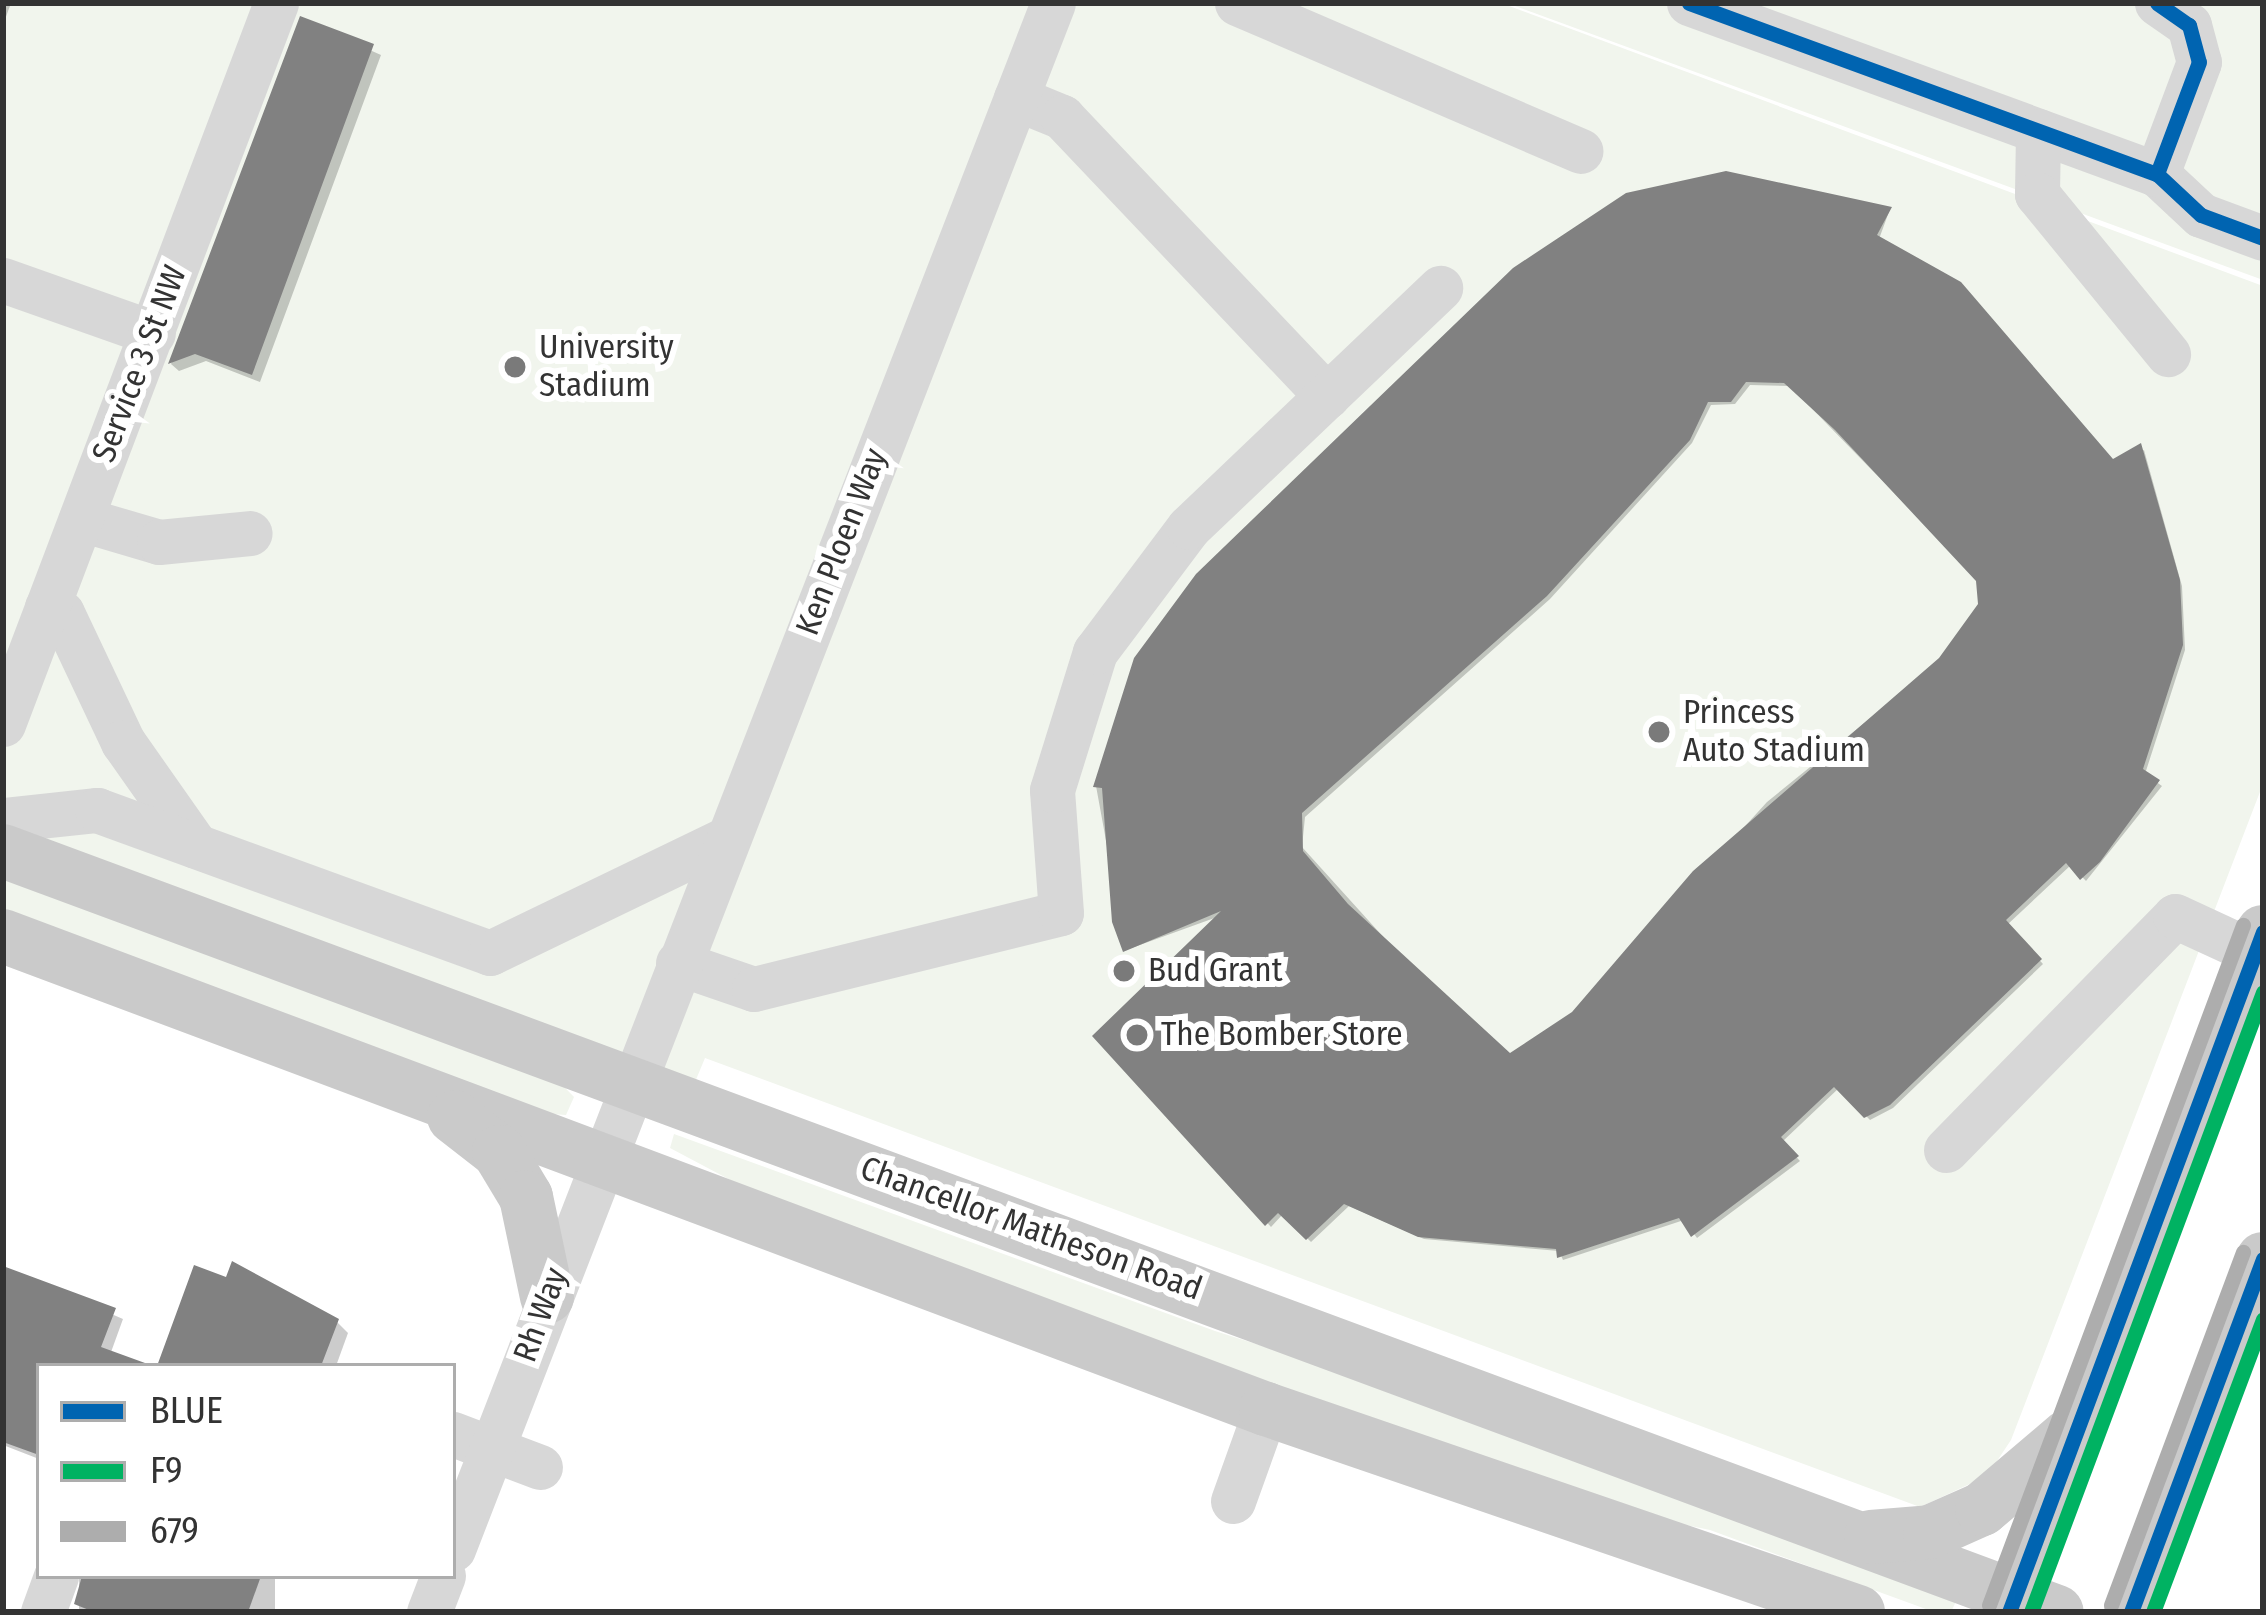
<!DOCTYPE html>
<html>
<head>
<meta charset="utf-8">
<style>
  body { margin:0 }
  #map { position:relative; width:2266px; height:1615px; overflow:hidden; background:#fff; font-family:"Fira Sans Condensed",sans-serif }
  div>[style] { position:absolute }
  .green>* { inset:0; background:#f1f5ed }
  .shadow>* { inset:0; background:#0003; transform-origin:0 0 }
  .building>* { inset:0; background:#818181 }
  .minor>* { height:45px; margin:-22.5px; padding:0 22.5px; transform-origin:22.5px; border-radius:22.5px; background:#d7d7d7 }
  .major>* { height:54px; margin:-27px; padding:0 27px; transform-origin:27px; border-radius:27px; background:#cacaca }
  .bus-1>* { height:15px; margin:-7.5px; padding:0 7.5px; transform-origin:7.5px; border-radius:7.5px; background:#0064b1 }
  .bus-2>* { height:15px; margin:-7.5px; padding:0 7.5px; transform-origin:7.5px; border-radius:7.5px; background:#00b262 }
  .bus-3>* { height:15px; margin:-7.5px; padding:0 7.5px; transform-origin:7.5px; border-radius:7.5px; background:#adadad }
  .dots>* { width:33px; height:33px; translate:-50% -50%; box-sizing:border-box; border:6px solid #fff; border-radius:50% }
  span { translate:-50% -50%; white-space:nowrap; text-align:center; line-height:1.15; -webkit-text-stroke:12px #fff; paint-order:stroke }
  .poi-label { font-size:33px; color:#333 }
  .left { translate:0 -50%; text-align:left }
  .street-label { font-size:33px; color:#333 }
  .frame { position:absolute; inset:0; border:6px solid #333; pointer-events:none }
  .legend { position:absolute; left:36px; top:1363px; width:420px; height:216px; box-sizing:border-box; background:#fff; border:3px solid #adadad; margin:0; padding:15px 21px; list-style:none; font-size:36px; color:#333 }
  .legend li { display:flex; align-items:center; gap:24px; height:60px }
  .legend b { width:60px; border:3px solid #adadad }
</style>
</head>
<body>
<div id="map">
  <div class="green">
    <div style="clip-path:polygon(3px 3px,1501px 3px,2263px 286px,2263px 784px,2011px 1440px,1987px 1476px,1920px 1507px,705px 1058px,695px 1082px,3px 826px)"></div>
    <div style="clip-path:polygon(1507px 3px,2263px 3px,2263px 280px)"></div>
    <div style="clip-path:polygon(3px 871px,545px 1067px,574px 1097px,566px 1115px,537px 1113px,3px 913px)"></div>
    <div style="clip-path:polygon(674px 1134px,1215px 1331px,1486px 1416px,1961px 1591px,1951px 1612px,1934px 1612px,1710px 1530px,1619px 1511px,753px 1192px,670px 1148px)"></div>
  </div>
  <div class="shadow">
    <div style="clip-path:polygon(3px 3px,11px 3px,3px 25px)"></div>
    <div style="clip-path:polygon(302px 20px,381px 55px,260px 382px,206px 361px,179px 371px,171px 364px)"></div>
    <div style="clip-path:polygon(evenodd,1726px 175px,1890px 209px,1879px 239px,2112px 463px,2144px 450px,2182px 586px,2185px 650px,2145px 774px,2162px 786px,2086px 881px,2071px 865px,2007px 925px,2043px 964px,1893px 1108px,1870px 1120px,1839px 1088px,1782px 1142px,1800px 1161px,1697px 1238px,1684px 1220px,1563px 1260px,1559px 1251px,1424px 1239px,1349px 1206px,1311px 1242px,1283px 1214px,1271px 1227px,1096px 1036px,1220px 916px,1126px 950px,1096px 786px,1726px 175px,1750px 385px,1790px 386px,1978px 579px,1981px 605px,1942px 660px,1767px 802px,1574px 1014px,1509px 1056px,1444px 1004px,1302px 847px,1305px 817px,1550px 599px,1692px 443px,1711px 405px,1735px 404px,1750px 385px)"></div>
    <div style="clip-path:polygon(3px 1267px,123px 1319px,106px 1366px,39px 1366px,39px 1459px,3px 1445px)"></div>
    <div style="clip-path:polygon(196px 1269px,337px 1322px,348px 1333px,336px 1366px,163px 1366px)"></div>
    <div style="left:79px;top:1576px;width:196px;height:37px"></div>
  </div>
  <div class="building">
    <div style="clip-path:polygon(300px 16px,374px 44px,252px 375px,195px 354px,168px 364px)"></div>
    <div style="clip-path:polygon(evenodd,1726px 171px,1892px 207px,1877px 235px,1961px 282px,2113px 459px,2141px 443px,2180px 580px,2183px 645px,2143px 769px,2160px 780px,2100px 862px,2080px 880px,2066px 863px,2006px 920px,2042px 959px,1890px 1105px,1864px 1118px,1834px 1087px,1781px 1137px,1799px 1156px,1691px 1237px,1679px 1218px,1557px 1258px,1556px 1249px,1418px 1237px,1344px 1204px,1306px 1240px,1278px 1213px,1265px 1226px,1092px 1036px,1221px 911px,1123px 952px,1112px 922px,1102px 788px,1093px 787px,1134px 658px,1196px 574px,1513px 268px,1626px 193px,1726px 171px,1746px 382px,1784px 383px,1835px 430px,1976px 581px,1978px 604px,1939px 658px,1693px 871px,1572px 1012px,1510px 1053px,1348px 904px,1303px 851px,1302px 813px,1547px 596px,1690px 440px,1708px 402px,1731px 402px,1746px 382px)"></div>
    <div style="clip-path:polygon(232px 1261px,339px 1319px,321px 1366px,157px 1366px,194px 1265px,226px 1277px)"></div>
    <div style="clip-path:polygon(3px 1266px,116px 1308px,101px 1347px,145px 1363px,39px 1366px,39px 1455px,3px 1442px)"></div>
    <div style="clip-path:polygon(82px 1576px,261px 1576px,248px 1612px,94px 1612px,74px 1604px)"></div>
  </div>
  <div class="minor">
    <div style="left:1237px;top:3px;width:374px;rotate:23.3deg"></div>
    <div style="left:1689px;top:3px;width:498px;rotate:20.1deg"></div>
    <div style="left:2157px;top:174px;width:60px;rotate:43deg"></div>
    <div style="left:2201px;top:215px;width:66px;rotate:20.4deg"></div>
    <div style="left:2157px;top:3px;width:39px;rotate:35deg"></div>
    <div style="left:2189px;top:25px;width:38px;rotate:75deg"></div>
    <div style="left:2199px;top:62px;width:120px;rotate:110.6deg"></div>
    <div style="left:1016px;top:98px;width:50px;rotate:22.4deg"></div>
    <div style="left:1062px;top:117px;width:385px;rotate:46.5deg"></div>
    <div style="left:2038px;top:131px;width:63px;rotate:90.9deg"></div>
    <div style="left:2037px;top:194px;width:207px;rotate:50.7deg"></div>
    <div style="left:3px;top:280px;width:159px;rotate:19.5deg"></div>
    <div style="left:81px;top:519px;width:81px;rotate:16.4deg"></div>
    <div style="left:159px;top:542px;width:91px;rotate:-5.6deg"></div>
    <div style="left:47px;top:607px;width:16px;rotate:22deg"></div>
    <div style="left:62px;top:613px;width:143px;rotate:64.7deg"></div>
    <div style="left:123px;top:742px;width:127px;rotate:54.9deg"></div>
    <div style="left:3px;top:724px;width:771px;rotate:-69.26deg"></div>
    <div style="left:3px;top:820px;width:95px;rotate:-6.1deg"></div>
    <div style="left:97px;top:810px;width:418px;rotate:20deg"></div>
    <div style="left:490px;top:953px;width:262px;rotate:-25.8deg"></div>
    <div style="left:678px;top:963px;width:80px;rotate:18.9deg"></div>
    <div style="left:754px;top:989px;width:316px;rotate:-13.9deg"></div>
    <div style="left:1061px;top:913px;width:123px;rotate:-94.2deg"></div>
    <div style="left:1052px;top:790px;width:145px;rotate:-72.7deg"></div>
    <div style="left:1095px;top:652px;width:156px;rotate:-53.1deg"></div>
    <div style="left:1189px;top:527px;width:347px;rotate:-43.6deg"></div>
    <div style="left:1946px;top:1150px;width:327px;rotate:-45.6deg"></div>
    <div style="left:2175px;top:916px;width:88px;rotate:24.8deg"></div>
    <div style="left:453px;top:1434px;width:93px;rotate:20.8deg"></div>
    <div style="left:1233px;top:1501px;width:98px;rotate:-70.3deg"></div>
    <div style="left:453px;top:1549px;width:1658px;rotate:-68.79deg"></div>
    <div style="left:43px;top:1612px;width:38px;rotate:-70deg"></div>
    <div style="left:429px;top:1612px;width:39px;rotate:-69deg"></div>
  </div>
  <div class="major">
    <div style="left:3px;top:851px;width:2190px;rotate:20.33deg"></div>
    <div style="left:3px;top:936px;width:1349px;rotate:20.53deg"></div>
    <div style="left:1266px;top:1409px;width:626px;rotate:18.93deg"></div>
    <div style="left:454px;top:1117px;width:57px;rotate:37.9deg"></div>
    <div style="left:499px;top:1152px;width:52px;rotate:59deg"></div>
    <div style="left:526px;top:1197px;width:102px;rotate:78.1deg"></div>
    <div style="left:1871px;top:1537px;width:59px;rotate:-4.8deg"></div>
    <div style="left:1930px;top:1532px;width:57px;rotate:-23.9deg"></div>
    <div style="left:1982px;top:1509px;width:113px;rotate:-40.3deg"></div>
    <div style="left:2009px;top:1612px;width:726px;rotate:-69.52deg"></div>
    <div style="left:2131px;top:1612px;width:377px;rotate:-69.5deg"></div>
  </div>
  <div class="bus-1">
    <div style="left:1689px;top:3px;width:498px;rotate:20.1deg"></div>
    <div style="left:2157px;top:174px;width:60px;rotate:43deg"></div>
    <div style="left:2201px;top:215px;width:66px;rotate:20.4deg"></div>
    <div style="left:2157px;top:3px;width:39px;rotate:35deg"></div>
    <div style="left:2189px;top:25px;width:38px;rotate:75deg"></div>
    <div style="left:2199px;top:62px;width:120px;rotate:110.6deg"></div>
    <div style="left:2009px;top:1612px;width:726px;rotate:-69.52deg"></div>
    <div style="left:2131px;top:1612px;width:377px;rotate:-69.5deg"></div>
  </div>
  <div class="bus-2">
    <div style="left:2031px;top:1612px;width:662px;rotate:-69.48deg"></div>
    <div style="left:2153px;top:1612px;width:313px;rotate:-69.4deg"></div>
  </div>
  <div class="bus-3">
    <div style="left:1989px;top:1605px;width:726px;rotate:-69.52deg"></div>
    <div style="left:2111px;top:1605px;width:377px;rotate:-69.5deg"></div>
  </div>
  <div class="dots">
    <div style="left:515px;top:367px;background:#7a7a7a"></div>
    <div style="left:1659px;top:732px;background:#7a7a7a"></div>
    <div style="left:1124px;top:971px;background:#7a7a7a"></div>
    <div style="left:1137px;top:1035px;background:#7a7a7a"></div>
  </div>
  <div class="poi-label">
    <span class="left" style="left:539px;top:367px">University<br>Stadium</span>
    <span class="left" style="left:1683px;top:732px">Princess<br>Auto Stadium</span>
    <span class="left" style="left:1148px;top:971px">Bud Grant</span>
    <span class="left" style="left:1161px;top:1035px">The Bomber Store</span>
  </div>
  <div class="street-label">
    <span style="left:140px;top:364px;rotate:-69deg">Service 3 St NW</span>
    <span style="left:842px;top:542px;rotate:-69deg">Ken Ploen Way</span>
    <span style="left:1031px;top:1229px;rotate:20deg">Chancellor Matheson Road</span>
    <span style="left:541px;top:1315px;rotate:-70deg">Rh Way</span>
  </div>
  <div class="frame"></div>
  <ul class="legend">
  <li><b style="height:15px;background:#0064b1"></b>BLUE</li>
  <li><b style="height:15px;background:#00b262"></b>F9</li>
  <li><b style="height:15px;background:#adadad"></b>679</li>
  </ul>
</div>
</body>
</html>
